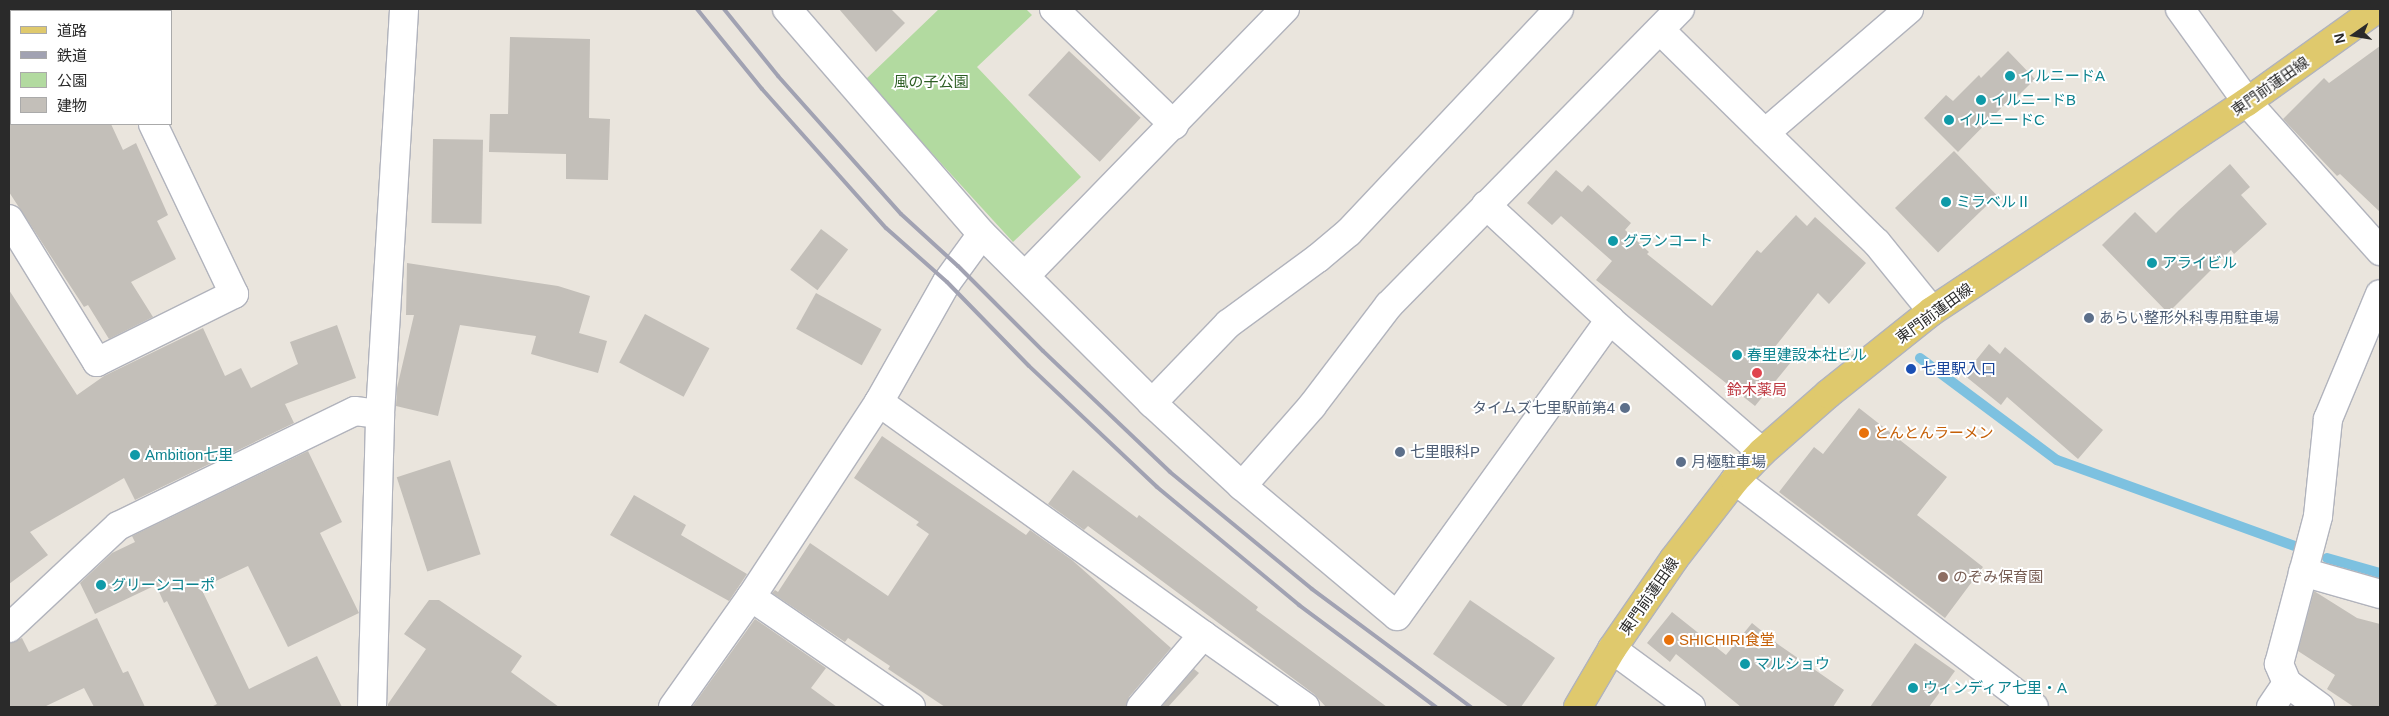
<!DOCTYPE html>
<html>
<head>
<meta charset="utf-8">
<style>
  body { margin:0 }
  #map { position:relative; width:2389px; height:716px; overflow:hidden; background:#eae5dd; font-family:Arial,"Noto Sans JP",sans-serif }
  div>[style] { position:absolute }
  .green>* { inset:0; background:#b2daa0 }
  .stream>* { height:10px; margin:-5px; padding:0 5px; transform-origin:5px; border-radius:5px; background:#7dc1e0 }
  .building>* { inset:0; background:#c3bfb9; transform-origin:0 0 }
  .roads { filter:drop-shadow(1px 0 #b1b3bc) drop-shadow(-1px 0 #b1b3bc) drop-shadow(0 1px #b1b3bc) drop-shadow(0 -1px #b1b3bc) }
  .minor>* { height:28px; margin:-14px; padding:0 14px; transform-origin:14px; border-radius:14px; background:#fff }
  .major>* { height:28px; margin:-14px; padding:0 14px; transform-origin:14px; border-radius:14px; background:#dfc96d }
  .rail>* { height:4px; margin:-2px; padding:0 2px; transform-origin:2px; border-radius:2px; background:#a1a2b2 }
  .dots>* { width:14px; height:14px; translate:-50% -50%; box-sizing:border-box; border:2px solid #fff; border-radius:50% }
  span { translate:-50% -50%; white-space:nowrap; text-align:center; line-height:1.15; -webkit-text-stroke:4px #fff; paint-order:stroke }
  .culture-label { font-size:15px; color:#0d838f }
  .left { translate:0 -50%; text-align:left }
  .park-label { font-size:15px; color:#2c5e23 }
  .street-label { font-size:15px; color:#2a2a2a }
  .service-label { font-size:15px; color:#4e5e75 }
  .right { translate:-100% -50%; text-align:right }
  .transit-label { font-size:15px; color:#164399 }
  .health-label { font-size:15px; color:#be3a42 }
  .food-label { font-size:15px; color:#c56008 }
  .education-label { font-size:15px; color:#785e54 }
  .frame { position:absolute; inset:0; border:10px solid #2a2a2a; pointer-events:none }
  .legend { position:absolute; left:10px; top:10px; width:162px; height:115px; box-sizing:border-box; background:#fff; border:1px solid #aaa; margin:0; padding:6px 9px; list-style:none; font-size:15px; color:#2a2a2a }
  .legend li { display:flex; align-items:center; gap:10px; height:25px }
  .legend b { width:25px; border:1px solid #aaa }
  .north { position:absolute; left:2329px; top:10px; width:50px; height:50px; -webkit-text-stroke:4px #fff; paint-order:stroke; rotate:257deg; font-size:14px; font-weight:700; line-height:20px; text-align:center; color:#2a2a2a }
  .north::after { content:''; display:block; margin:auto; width:18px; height:22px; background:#2a2a2a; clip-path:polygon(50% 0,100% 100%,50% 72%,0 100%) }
</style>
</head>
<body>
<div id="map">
  <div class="green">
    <div style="clip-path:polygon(939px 9px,1026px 9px,1032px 15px,977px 67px,1081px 177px,1013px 242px,865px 80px)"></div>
  </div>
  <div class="stream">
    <div style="left:1920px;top:358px;width:171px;rotate:36.7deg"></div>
    <div style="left:2057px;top:460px;width:252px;rotate:19.9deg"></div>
    <div style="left:2327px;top:558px;width:55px;rotate:15.8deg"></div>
  </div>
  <div class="building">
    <div style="clip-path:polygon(839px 9px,891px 9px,905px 23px,876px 52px)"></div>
    <div style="clip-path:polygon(510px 37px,590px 39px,589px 118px,610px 119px,608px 180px,566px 179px,566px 154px,489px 152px,490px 114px,508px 114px)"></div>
    <div style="clip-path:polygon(2380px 46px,2380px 212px,2340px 174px,2337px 176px,2283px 119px,2324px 78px,2329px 83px)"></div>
    <div style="left:1069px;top:51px;width:98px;height:60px;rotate:43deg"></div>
    <div style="clip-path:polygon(2008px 51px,2035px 79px,2013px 101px,2010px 99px,1958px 152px,1924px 118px,1946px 95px,1953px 101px,1979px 75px,1981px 78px)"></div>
    <div style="clip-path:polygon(9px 124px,111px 124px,123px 150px,136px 143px,168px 215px,157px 221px,176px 259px,131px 282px,153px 317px,109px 339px,88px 305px,84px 307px,9px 192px)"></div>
    <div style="left:433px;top:139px;width:50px;height:84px;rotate:1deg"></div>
    <div style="left:1954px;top:151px;width:62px;height:82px;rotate:46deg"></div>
    <div style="clip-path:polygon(2230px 164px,2250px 187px,2241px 195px,2267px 224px,2234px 254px,2231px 250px,2168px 313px,2102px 245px,2135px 212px,2156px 233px,2179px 210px)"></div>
    <div style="clip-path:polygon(1556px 170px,1582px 192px,1588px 185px,1631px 223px,1625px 230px,1649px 252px,1647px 254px,1712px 306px,1757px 250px,1761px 253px,1796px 215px,1807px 226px,1815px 217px,1866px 263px,1829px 304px,1818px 293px,1774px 348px,1791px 362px,1755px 406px,1596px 280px,1612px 261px,1561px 216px,1552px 225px,1527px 203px)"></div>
    <div style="left:821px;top:229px;width:34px;height:51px;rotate:37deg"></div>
    <div style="clip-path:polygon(407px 263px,558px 286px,590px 296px,579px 333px,607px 341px,598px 373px,531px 354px,536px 336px,460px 325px,438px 416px,396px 406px,397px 388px,414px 315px,406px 315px)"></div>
    <div style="clip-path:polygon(9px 290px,77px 395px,104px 376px,203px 328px,225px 376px,241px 368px,251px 388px,298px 364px,290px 342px,337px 325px,356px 378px,285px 404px,294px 423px,135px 500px,124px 478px,30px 532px,48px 555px,9px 584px)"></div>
    <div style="left:816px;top:293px;width:75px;height:41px;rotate:29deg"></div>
    <div style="left:645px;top:314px;width:73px;height:55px;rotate:28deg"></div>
    <div style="clip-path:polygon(1989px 344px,2000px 354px,2005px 347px,2103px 430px,2078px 459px,2007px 397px,2001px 405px,1964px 375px)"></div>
    <div style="clip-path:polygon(1859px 408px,1947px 477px,1917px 515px,1983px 567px,1945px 618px,1779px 492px,1814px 447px,1823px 454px)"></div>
    <div style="clip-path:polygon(882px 436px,1026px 535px,1030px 530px,1072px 560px,1171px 648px,1129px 697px,1126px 707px,945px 707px,888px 669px,890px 666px,848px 638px,845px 642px,772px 593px,775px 590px,778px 592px,810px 543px,888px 596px,929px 534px,916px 525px,919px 522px,854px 478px)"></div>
    <div style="clip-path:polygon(308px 451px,342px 522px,320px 533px,359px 613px,288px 647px,248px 566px,201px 588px,249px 689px,317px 656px,342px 707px,211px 707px,217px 704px,167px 601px,164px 603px,156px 585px,95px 614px,80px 583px,112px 553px,135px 542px,132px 536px)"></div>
    <div style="left:450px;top:460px;width:99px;height:56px;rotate:72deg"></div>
    <div style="clip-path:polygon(1073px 470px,1137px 518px,1139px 515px,1258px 607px,1256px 610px,1387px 707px,1326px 707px,1314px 694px,1088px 526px,1084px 530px,1048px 504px)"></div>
    <div style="clip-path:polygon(634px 495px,686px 525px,681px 535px,747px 574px,729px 601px,610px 535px)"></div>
    <div style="clip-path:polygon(2314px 591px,2357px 618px,2380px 624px,2380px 707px,2354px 707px,2327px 689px,2335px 675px,2298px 651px)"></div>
    <div style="clip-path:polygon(429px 600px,439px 600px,522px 656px,511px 672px,559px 707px,388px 707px,388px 704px,426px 649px,404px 634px)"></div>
    <div style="clip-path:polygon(1470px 600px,1555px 658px,1521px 707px,1509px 707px,1433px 654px)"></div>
    <div style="clip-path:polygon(1672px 612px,1726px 655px,1752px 623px,1779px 645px,1844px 690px,1833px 707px,1741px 707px,1676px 654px,1670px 662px,1647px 643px)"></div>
    <div style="clip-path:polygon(97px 618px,123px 673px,128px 671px,145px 707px,94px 707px,84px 688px,44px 707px,9px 707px,9px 643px,22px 638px,29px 652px)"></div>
    <div style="clip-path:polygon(755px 619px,826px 668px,811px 688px,837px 707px,692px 707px)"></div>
    <div style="clip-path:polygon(1915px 643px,1955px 671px,1929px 707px,1870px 707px)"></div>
    <div style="clip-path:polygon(1194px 669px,1199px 673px,1168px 707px,1161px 707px)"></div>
  </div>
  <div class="roads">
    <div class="minor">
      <div style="left:787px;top:9px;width:298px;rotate:49.1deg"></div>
      <div style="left:982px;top:234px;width:240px;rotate:44.8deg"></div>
      <div style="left:1152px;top:403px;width:122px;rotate:42.7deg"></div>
      <div style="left:1242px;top:486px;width:202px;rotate:40deg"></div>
      <div style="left:1397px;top:616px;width:365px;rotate:-54.3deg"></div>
      <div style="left:1054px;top:9px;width:167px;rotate:44deg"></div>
      <div style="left:2180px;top:9px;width:115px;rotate:54.2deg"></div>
      <div style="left:2247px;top:102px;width:200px;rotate:48.2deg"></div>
      <div style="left:99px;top:11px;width:4px;rotate:-27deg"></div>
      <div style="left:1660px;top:30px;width:304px;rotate:44.5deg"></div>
      <div style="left:1877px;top:243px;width:87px;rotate:51deg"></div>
      <div style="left:9px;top:53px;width:2px;rotate:-27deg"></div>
      <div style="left:1765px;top:133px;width:190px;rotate:-40.7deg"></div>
      <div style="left:1486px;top:205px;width:169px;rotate:42.8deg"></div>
      <div style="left:1610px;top:320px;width:201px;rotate:41deg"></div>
      <div style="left:9px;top:219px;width:168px;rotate:58.4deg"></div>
      <div style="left:97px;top:362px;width:153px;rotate:-26.4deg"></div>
      <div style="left:234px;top:294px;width:188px;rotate:-115.5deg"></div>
      <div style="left:1025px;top:276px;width:373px;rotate:-45.8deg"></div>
      <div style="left:879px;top:402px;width:399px;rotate:35.7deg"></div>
      <div style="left:1203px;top:635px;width:95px;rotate:130.7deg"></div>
      <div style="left:1152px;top:403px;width:110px;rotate:-46.1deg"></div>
      <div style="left:1228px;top:324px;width:112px;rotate:-36.3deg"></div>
      <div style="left:1318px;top:258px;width:40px;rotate:-40deg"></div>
      <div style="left:1349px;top:232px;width:306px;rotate:-46.7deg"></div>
      <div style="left:1735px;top:480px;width:375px;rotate:37.2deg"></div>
      <div style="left:1242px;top:486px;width:106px;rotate:-48.8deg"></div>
      <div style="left:1312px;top:406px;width:127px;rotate:-52.7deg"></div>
      <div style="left:1389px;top:305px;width:415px;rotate:-45.5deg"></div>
      <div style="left:2303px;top:572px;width:80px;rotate:15.9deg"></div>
      <div style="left:751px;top:597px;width:194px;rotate:34.5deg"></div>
      <div style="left:9px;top:628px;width:149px;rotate:-43.1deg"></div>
      <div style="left:118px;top:526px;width:263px;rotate:-25.9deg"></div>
      <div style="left:355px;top:411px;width:25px;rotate:7deg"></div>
      <div style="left:1203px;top:635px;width:125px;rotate:35.2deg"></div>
      <div style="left:1612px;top:649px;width:98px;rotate:36.3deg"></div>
      <div style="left:372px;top:707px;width:293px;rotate:-88.4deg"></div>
      <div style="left:380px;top:414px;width:406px;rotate:-86.6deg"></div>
      <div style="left:673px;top:707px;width:135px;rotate:-54.7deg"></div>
      <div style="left:751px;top:597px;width:233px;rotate:-56.7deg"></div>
      <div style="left:879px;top:402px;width:138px;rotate:-60.5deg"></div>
      <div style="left:947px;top:282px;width:59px;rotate:-53.9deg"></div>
      <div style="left:2271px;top:707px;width:29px;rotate:-56deg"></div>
      <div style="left:2320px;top:707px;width:41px;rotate:-144deg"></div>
      <div style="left:2287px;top:683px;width:21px;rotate:-113deg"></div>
      <div style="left:2279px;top:664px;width:153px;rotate:-75.2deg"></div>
      <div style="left:2318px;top:516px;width:98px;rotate:-84.1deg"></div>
      <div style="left:2328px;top:419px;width:135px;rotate:-67.4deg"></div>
    </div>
    <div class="major">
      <div style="left:1578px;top:707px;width:67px;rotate:-59.6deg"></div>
      <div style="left:1612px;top:649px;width:109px;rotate:-55.4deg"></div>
      <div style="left:1674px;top:559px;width:100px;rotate:-52.3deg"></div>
      <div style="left:1735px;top:480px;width:39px;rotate:-46deg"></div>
      <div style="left:1762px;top:452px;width:88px;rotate:-41.3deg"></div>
      <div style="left:1828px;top:394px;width:133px;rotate:-38.6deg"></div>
      <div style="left:1932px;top:311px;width:378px;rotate:-33.6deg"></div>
      <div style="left:2247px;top:102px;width:160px;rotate:-35.6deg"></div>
    </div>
  </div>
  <div class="rail">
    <div style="left:697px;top:9px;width:103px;rotate:50.9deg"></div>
    <div style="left:762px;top:89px;width:186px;rotate:48.3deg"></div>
    <div style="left:886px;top:228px;width:81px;rotate:41.5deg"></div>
    <div style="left:947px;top:282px;width:117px;rotate:45.7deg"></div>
    <div style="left:1029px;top:366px;width:176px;rotate:43.4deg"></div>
    <div style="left:1157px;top:487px;width:185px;rotate:39.7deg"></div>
    <div style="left:1299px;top:605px;width:171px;rotate:36.7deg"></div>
    <div style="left:724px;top:9px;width:86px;rotate:51.1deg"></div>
    <div style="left:778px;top:76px;width:185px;rotate:48.3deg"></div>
    <div style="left:901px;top:214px;width:77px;rotate:42.4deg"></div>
    <div style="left:958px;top:266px;width:120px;rotate:45deg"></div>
    <div style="left:1043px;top:351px;width:175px;rotate:43.6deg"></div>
    <div style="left:1170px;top:472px;width:184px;rotate:39.5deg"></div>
    <div style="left:1312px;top:589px;width:198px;rotate:36.6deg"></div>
  </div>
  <div class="dots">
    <div style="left:2010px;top:76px;background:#0f9aa8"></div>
    <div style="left:1981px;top:100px;background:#0f9aa8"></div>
    <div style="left:1949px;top:120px;background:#0f9aa8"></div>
    <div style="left:1946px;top:202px;background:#0f9aa8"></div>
    <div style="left:1613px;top:241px;background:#0f9aa8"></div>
    <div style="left:2152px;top:263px;background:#0f9aa8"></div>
    <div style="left:2089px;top:318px;background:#5c6f8a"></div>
    <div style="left:1737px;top:355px;background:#0f9aa8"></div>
    <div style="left:1911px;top:369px;background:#1a4fb4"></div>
    <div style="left:1757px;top:373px;background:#e0444e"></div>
    <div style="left:1625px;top:408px;background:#5c6f8a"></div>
    <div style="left:1864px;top:433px;background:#e8710a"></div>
    <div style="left:1400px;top:452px;background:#5c6f8a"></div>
    <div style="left:135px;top:455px;background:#0f9aa8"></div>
    <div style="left:1681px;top:462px;background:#5c6f8a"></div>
    <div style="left:1943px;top:577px;background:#8d6e63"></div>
    <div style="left:101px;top:585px;background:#0f9aa8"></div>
    <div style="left:1669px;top:640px;background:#e8710a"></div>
    <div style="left:1745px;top:664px;background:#0f9aa8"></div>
    <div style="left:1913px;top:688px;background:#0f9aa8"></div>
  </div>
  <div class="culture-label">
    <span class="left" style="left:2020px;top:76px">イルニードA</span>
    <span class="left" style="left:1991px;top:100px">イルニードB</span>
    <span class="left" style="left:1959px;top:120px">イルニードC</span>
    <span class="left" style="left:1956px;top:202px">ミラベルⅡ</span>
    <span class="left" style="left:1623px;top:241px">グランコート</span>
    <span class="left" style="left:2162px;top:263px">アライビル</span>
    <span class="left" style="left:1747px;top:355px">春里建設本社ビル</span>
    <span class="left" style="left:145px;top:455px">Ambition七里</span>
    <span class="left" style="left:111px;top:585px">グリーンコーポ</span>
    <span class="left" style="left:1755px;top:664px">マルショウ</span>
    <span class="left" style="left:1923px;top:688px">ウィンディア七里・A</span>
  </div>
  <div class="park-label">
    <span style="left:931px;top:82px">風の子公園</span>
  </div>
  <div class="street-label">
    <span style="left:2270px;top:86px;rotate:-35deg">東門前蓮田線</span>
    <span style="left:1934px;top:313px;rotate:-36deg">東門前蓮田線</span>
    <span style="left:1649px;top:596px;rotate:-55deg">東門前蓮田線</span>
  </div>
  <div class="service-label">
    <span class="left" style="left:2099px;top:318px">あらい整形外科専用駐車場</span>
    <span class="right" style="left:1615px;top:408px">タイムズ七里駅前第4</span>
    <span class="left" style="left:1410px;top:452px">七里眼科P</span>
    <span class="left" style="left:1691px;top:462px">月極駐車場</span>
  </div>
  <div class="transit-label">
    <span class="left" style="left:1921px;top:369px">七里駅入口</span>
  </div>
  <div class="health-label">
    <span style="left:1757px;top:390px">鈴木薬局</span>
  </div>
  <div class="food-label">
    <span class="left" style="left:1874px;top:433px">とんとんラーメン</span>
    <span class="left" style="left:1679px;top:640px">SHICHIRI食堂</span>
  </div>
  <div class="education-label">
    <span class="left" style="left:1953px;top:577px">のぞみ保育園</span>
  </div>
  <div class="frame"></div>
  <ul class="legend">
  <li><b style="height:6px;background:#dfc96d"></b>道路</li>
  <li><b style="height:6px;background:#a1a2b2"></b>鉄道</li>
  <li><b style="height:14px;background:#b2daa0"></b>公園</li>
  <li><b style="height:14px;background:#c3bfb9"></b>建物</li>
  </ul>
  <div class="north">N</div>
</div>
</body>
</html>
